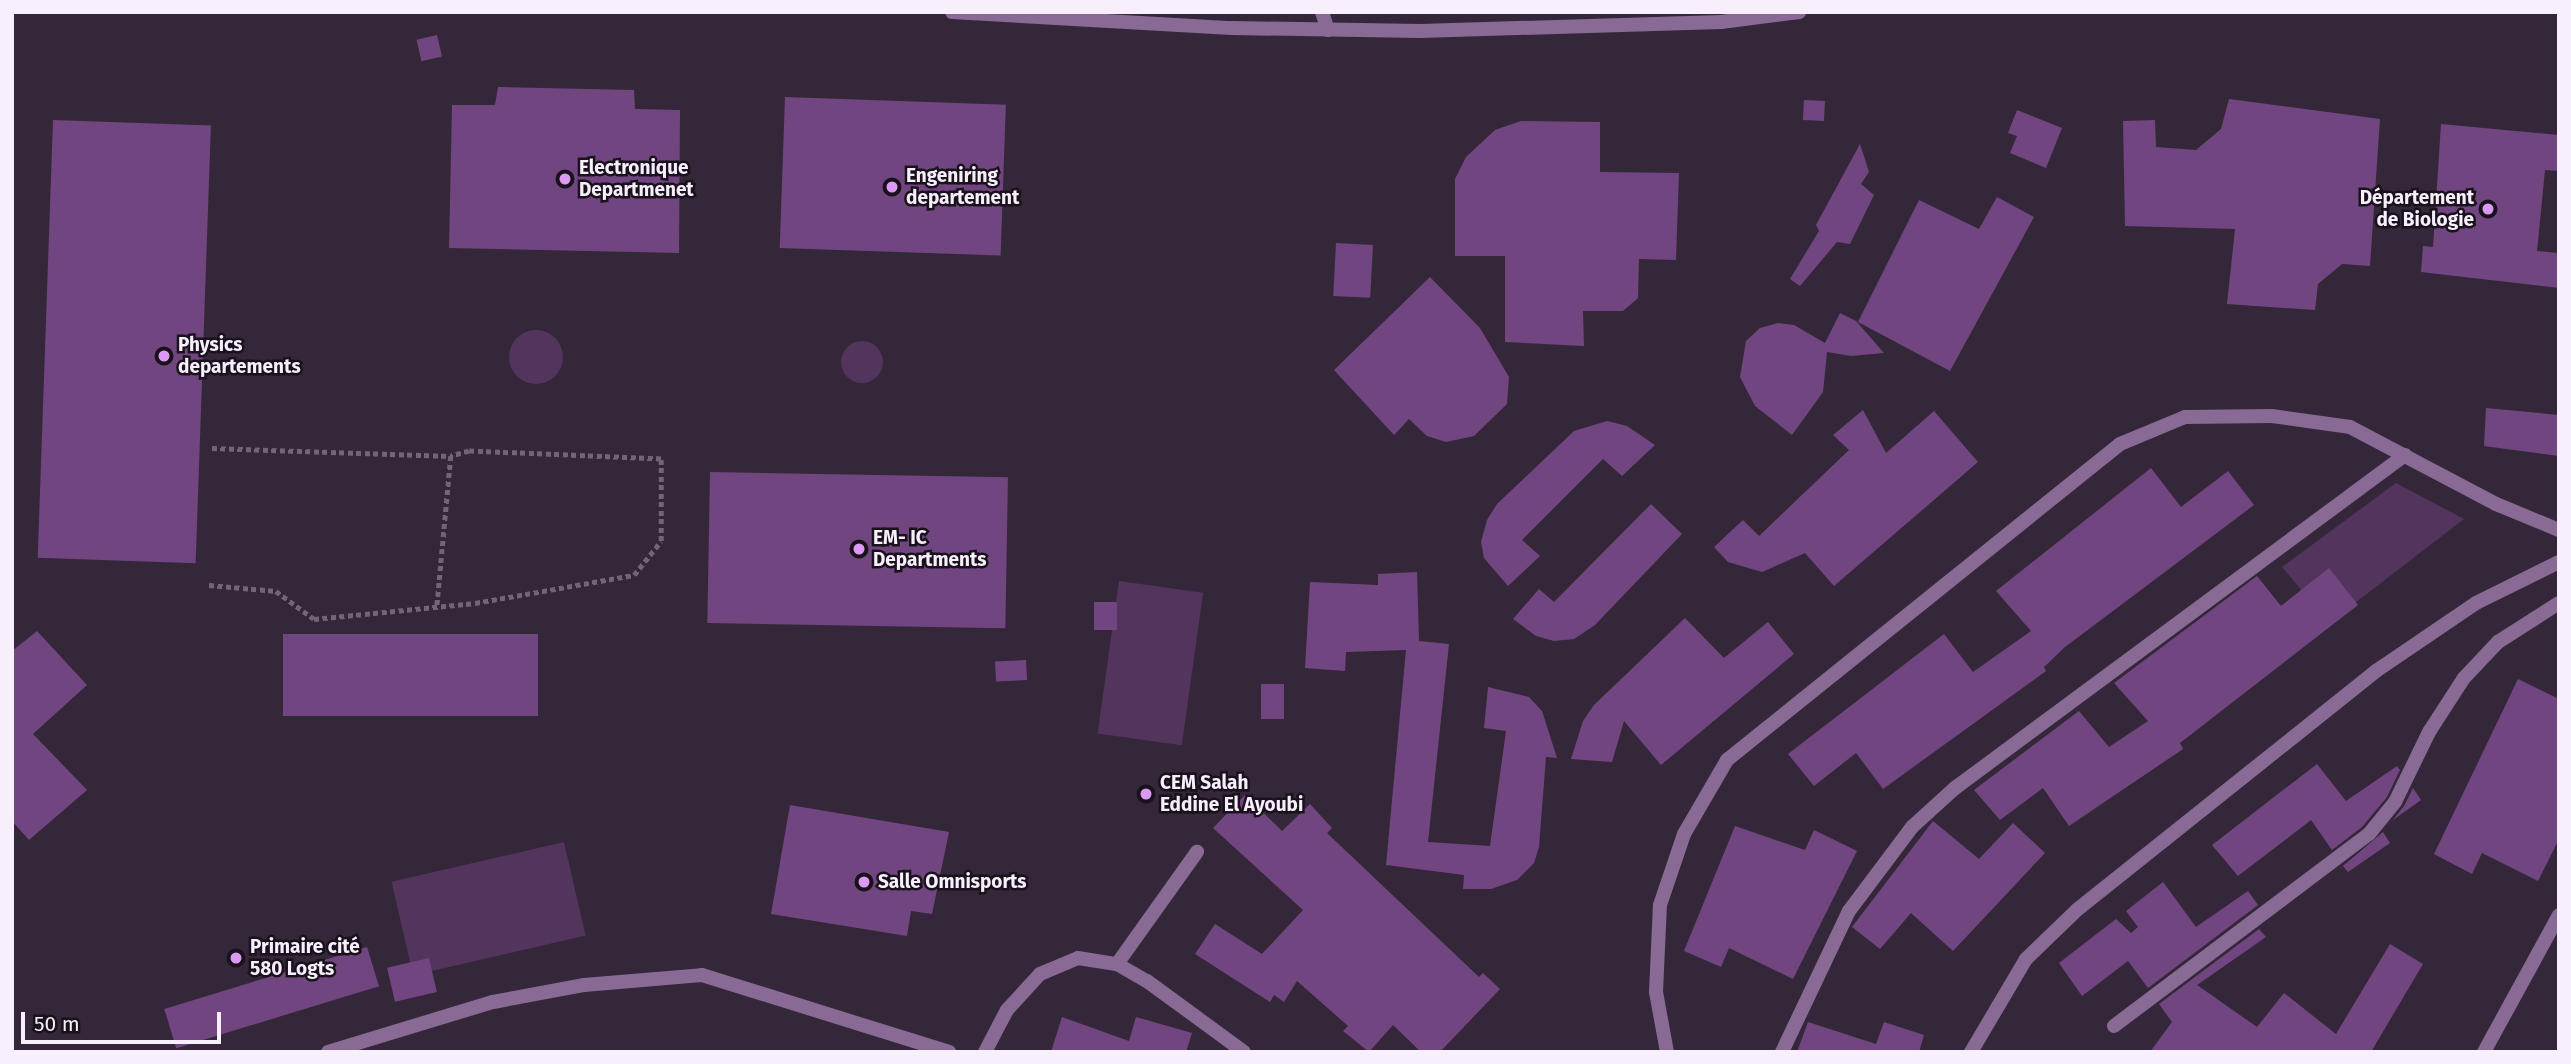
<!DOCTYPE html>
<html>
<head>
<meta charset="utf-8">
<style>
  body { margin:0 }
  #map { position:relative; width:2571px; height:1064px; overflow:hidden; background:#35273a; font-family:"Fira Sans",sans-serif }
  div>[style] { position:absolute }
  .green>* { inset:0; background:#52345d; transform-origin:0 0 }
  .round { border-radius:50% }
  .building>* { inset:0; background:#714680; transform-origin:0 0 }
  .path>* { height:4.5px; margin-top:-2.25px; transform-origin:0; background:repeating-linear-gradient(90deg,#716576 0 5px,transparent 0 8.5px) }
  .service>* { height:14px; margin:-7px; padding:0 7px; transform-origin:7px; border-radius:7px; background:#896a95 }
  .minor>* { height:14px; margin:-7px; padding:0 7px; transform-origin:7px; border-radius:7px; background:#896a95 }
  .dots>* { width:19px; height:19px; translate:-50% -50%; box-sizing:border-box; border:4px solid #19121b; border-radius:50% }
  span { translate:-50% -50%; white-space:nowrap; text-align:center; line-height:1.15; -webkit-text-stroke:5px #19121b; paint-order:stroke }
  .poi-label { font-size:19px; color:#f8effc; font-weight:700 }
  .left { translate:0 -50%; text-align:left }
  .right { translate:-100% -50%; text-align:right }
  .frame { position:absolute; inset:0; border:14px solid #f8effc; pointer-events:none }
  .scale { position:absolute; left:21px; top:1012px; width:200px; height:32px; box-sizing:border-box; border:4px solid #f8effc; border-top:0; padding-left:9px; font-size:21px; line-height:24px; white-space:nowrap; color:#f8effc; -webkit-text-stroke:5px #19121b; paint-order:stroke }
</style>
</head>
<body>
<div id="map">
  <div class="green">
    <div class="round" style="left:509px;top:330px;width:54px;height:54px"></div>
    <div class="round" style="left:841px;top:341px;width:42px;height:42px"></div>
    <div style="clip-path:polygon(2396px 483px,2464px 519px,2329px 623px,2282px 567px)"></div>
    <div style="left:1119px;top:581px;width:85px;height:154px;rotate:8deg"></div>
    <div style="left:564px;top:842px;width:96px;height:177px;rotate:77deg"></div>
  </div>
  <div class="building">
    <div style="left:437px;top:35px;width:22px;height:21px;rotate:77deg"></div>
    <div style="clip-path:polygon(498px 87px,634px 90px,635px 109px,680px 110px,679px 253px,449px 248px,452px 105px,495px 105px)"></div>
    <div style="left:785px;top:97px;width:221px;height:151px;rotate:2deg"></div>
    <div style="clip-path:polygon(2229px 99px,2380px 119px,2370px 266px,2342px 264px,2318px 284px,2315px 310px,2227px 304px,2235px 229px,2125px 226px,2123px 121px,2155px 120px,2156px 147px,2196px 150px,2221px 129px)"></div>
    <div style="left:1804px;top:100px;width:21px;height:20px;rotate:3deg"></div>
    <div style="clip-path:polygon(2017px 110px,2062px 128px,2046px 168px,2010px 153px,2017px 136px,2008px 133px)"></div>
    <div style="left:53px;top:120px;width:158px;height:438px;rotate:2deg"></div>
    <div style="clip-path:polygon(1521px 121px,1600px 122px,1600px 172px,1679px 173px,1676px 260px,1639px 259px,1638px 298px,1623px 311px,1583px 311px,1584px 346px,1505px 342px,1505px 256px,1455px 256px,1455px 179px,1466px 157px,1495px 130px)"></div>
    <div style="clip-path:polygon(2441px 124px,2559px 135px,2559px 171px,2545px 170px,2537px 251px,2559px 253px,2559px 288px,2421px 272px,2423px 246px,2433px 247px)"></div>
    <div style="clip-path:polygon(1860px 144px,1869px 172px,1861px 184px,1874px 195px,1850px 244px,1837px 242px,1800px 286px,1790px 279px,1819px 231px,1816px 225px)"></div>
    <div style="clip-path:polygon(1997px 197px,2034px 217px,1950px 371px,1858px 322px,1919px 200px,1979px 229px)"></div>
    <div style="left:1336px;top:243px;width:37px;height:53px;rotate:3deg"></div>
    <div style="clip-path:polygon(1430px 277px,1480px 328px,1509px 377px,1507px 404px,1474px 436px,1446px 442px,1427px 436px,1409px 419px,1394px 435px,1334px 370px)"></div>
    <div style="clip-path:polygon(1840px 313px,1856px 321px,1884px 353px,1851px 356px,1827px 352px,1823px 392px,1792px 435px,1755px 406px,1740px 377px,1746px 341px,1760px 328px,1778px 323px,1794px 325px,1825px 343px)"></div>
    <div style="clip-path:polygon(2486px 408px,2559px 415px,2559px 456px,2484px 446px)"></div>
    <div style="clip-path:polygon(1863px 410px,1886px 453px,1934px 411px,1978px 462px,1834px 586px,1805px 553px,1762px 572px,1728px 562px,1714px 547px,1743px 520px,1759px 536px,1849px 450px,1833px 435px)"></div>
    <div style="clip-path:polygon(1607px 421px,1627px 426px,1655px 445px,1622px 476px,1603px 459px,1522px 540px,1540px 556px,1508px 586px,1484px 558px,1481px 542px,1487px 520px,1497px 504px,1574px 431px)"></div>
    <div style="clip-path:polygon(2151px 468px,2181px 507px,2228px 471px,2254px 505px,2065px 647px,2044px 667px,2046px 671px,1883px 789px,1856px 753px,1814px 786px,1788px 754px,1944px 634px,1973px 672px,2031px 631px,1996px 591px)"></div>
    <div style="left:710px;top:472px;width:298px;height:151px;rotate:1deg"></div>
    <div style="clip-path:polygon(1651px 504px,1682px 534px,1595px 625px,1574px 639px,1554px 641px,1536px 636px,1513px 619px,1539px 589px,1554px 602px)"></div>
    <div style="clip-path:polygon(2329px 568px,2358px 605px,2180px 743px,2183px 749px,2069px 826px,2043px 788px,2000px 820px,1974px 790px,2079px 711px,2109px 747px,2148px 721px,2114px 683px,2257px 576px,2281px 606px)"></div>
    <div style="clip-path:polygon(1417px 572px,1419px 641px,1449px 644px,1428px 842px,1490px 846px,1506px 731px,1484px 728px,1488px 687px,1529px 697px,1542px 711px,1557px 758px,1546px 757px,1539px 847px,1534px 863px,1517px 880px,1491px 889px,1463px 889px,1464px 875px,1386px 865px,1406px 650px,1346px 652px,1345px 671px,1305px 668px,1310px 582px,1378px 585px,1378px 574px)"></div>
    <div style="left:1094px;top:602px;width:23px;height:28px"></div>
    <div style="clip-path:polygon(1685px 618px,1724px 658px,1768px 622px,1794px 654px,1661px 765px,1624px 721px,1612px 762px,1571px 759px,1583px 721px,1594px 705px)"></div>
    <div style="clip-path:polygon(37px 631px,87px 685px,33px 734px,87px 790px,29px 840px,12px 821px,12px 651px)"></div>
    <div style="left:283px;top:634px;width:255px;height:82px"></div>
    <div style="left:1026px;top:660px;width:20px;height:31px;rotate:87deg"></div>
    <div style="clip-path:polygon(2518px 679px,2559px 699px,2559px 839px,2538px 881px,2482px 853px,2472px 874px,2434px 854px)"></div>
    <div style="left:1261px;top:684px;width:23px;height:35px"></div>
    <div style="clip-path:polygon(2317px 764px,2346px 801px,2397px 766px,2400px 770px,2387px 797px,2362px 827px,2332px 850px,2311px 820px,2238px 876px,2212px 845px)"></div>
    <div style="clip-path:polygon(2413px 788px,2421px 800px,2393px 820px,2404px 806px)"></div>
    <div style="clip-path:polygon(1245px 795px,1282px 831px,1310px 804px,1332px 828px,1327px 833px,1479px 977px,1483px 973px,1500px 989px,1440px 1052px,1421px 1052px,1393px 1025px,1369px 1052px,1343px 1031px,1348px 1026px,1297px 981px,1284px 1002px,1274px 995px,1270px 1002px,1195px 954px,1215px 924px,1262px 954px,1303px 910px,1213px 828px)"></div>
    <div style="clip-path:polygon(790px 805px,949px 832px,932px 914px,911px 911px,907px 936px,771px 914px)"></div>
    <div style="clip-path:polygon(1933px 821px,1979px 859px,2013px 823px,2045px 853px,1953px 951px,1911px 913px,1880px 949px,1852px 927px)"></div>
    <div style="clip-path:polygon(1735px 826px,1805px 850px,1814px 830px,1857px 851px,1793px 979px,1729px 948px,1721px 967px,1684px 951px)"></div>
    <div style="clip-path:polygon(2383px 832px,2390px 843px,2348px 872px,2343px 866px)"></div>
    <div style="clip-path:polygon(2163px 882px,2196px 927px,2248px 891px,2258px 905px,2148px 988px,2128px 961px,2082px 996px,2059px 963px,2116px 919px,2131px 933px,2138px 927px,2126px 911px)"></div>
    <div style="clip-path:polygon(2259px 929px,2266px 937px,2197px 985px,2257px 1027px,2284px 993px,2336px 1034px,2390px 944px,2423px 964px,2371px 1052px,2150px 1052px,2172px 1022px,2159px 1004px)"></div>
    <div style="left:367px;top:947px;width:41px;height:212px;rotate:73deg"></div>
    <div style="left:429px;top:958px;width:35px;height:43px;rotate:77deg"></div>
    <div style="clip-path:polygon(1062px 1017px,1129px 1041px,1136px 1017px,1192px 1033px,1186px 1052px,1051px 1052px)"></div>
    <div style="clip-path:polygon(1808px 1022px,1876px 1044px,1884px 1022px,1924px 1035px,1919px 1052px,1797px 1052px)"></div>
  </div>
  <div class="path">
    <div style="left:212px;top:448px;width:239px;rotate:1.9deg"></div>
    <div style="left:209px;top:585px;width:67px;rotate:5.1deg"></div>
    <div style="left:276px;top:591px;width:47px;rotate:36.4deg"></div>
    <div style="left:314px;top:619px;width:162px;rotate:-5.7deg"></div>
    <div style="left:475px;top:603px;width:161px;rotate:-10deg"></div>
    <div style="left:634px;top:575px;width:43px;rotate:-51.5deg"></div>
    <div style="left:661px;top:541px;width:82px;rotate:-90deg"></div>
    <div style="left:661px;top:459px;width:192px;rotate:-177.6deg"></div>
    <div style="left:469px;top:451px;width:19px;rotate:164deg"></div>
    <div style="left:451px;top:456px;width:151px;rotate:95.3deg"></div>
  </div>
  <div class="service">
    <div style="left:952px;top:12px;width:280px;rotate:3.3deg"></div>
    <div style="left:1232px;top:28px;width:188px;rotate:0.9deg"></div>
    <div style="left:1420px;top:31px;width:301px;rotate:-1.7deg"></div>
    <div style="left:1721px;top:22px;width:79px;rotate:-7.3deg"></div>
    <div style="left:1322px;top:12px;width:19px;rotate:72deg"></div>
    <div style="left:1117px;top:964px;width:138px;rotate:-54.5deg"></div>
    <div style="left:2114px;top:1026px;width:319px;rotate:-37deg"></div>
    <div style="left:2369px;top:834px;width:41px;rotate:-50.9deg"></div>
    <div style="left:2395px;top:802px;width:78px;rotate:-64.1deg"></div>
    <div style="left:2429px;top:732px;width:64px;rotate:-57.1deg"></div>
    <div style="left:2464px;top:678px;width:50px;rotate:-46.6deg"></div>
    <div style="left:2498px;top:642px;width:72px;rotate:-32.6deg"></div>
  </div>
  <div class="minor">
    <div style="left:328px;top:1052px;width:172px;rotate:-16.9deg"></div>
    <div style="left:493px;top:1002px;width:93px;rotate:-10.6deg"></div>
    <div style="left:584px;top:985px;width:118px;rotate:-4.8deg"></div>
    <div style="left:702px;top:975px;width:259px;rotate:17.3deg"></div>
    <div style="left:985px;top:1052px;width:47px;rotate:-62.4deg"></div>
    <div style="left:1007px;top:1010px;width:49px;rotate:-47.5deg"></div>
    <div style="left:1040px;top:974px;width:41px;rotate:-22.8deg"></div>
    <div style="left:1078px;top:958px;width:39px;rotate:9deg"></div>
    <div style="left:1117px;top:964px;width:34px;rotate:30deg"></div>
    <div style="left:1147px;top:981px;width:120px;rotate:36.2deg"></div>
    <div style="left:1667px;top:1052px;width:61px;rotate:-100.4deg"></div>
    <div style="left:1656px;top:992px;width:87px;rotate:-87.4deg"></div>
    <div style="left:1660px;top:905px;width:75px;rotate:-71.3deg"></div>
    <div style="left:1684px;top:834px;width:86px;rotate:-59.8deg"></div>
    <div style="left:1727px;top:760px;width:504px;rotate:-38.8deg"></div>
    <div style="left:2120px;top:444px;width:70px;rotate:-22.6deg"></div>
    <div style="left:2185px;top:417px;width:87px;rotate:-0.7deg"></div>
    <div style="left:2272px;top:416px;width:79px;rotate:8deg"></div>
    <div style="left:2350px;top:427px;width:165px;rotate:27.8deg"></div>
    <div style="left:2496px;top:504px;width:68px;rotate:22.4deg"></div>
    <div style="left:1782px;top:1052px;width:156px;rotate:-64.6deg"></div>
    <div style="left:1849px;top:911px;width:105px;rotate:-53.1deg"></div>
    <div style="left:1912px;top:827px;width:58px;rotate:-42.2deg"></div>
    <div style="left:1955px;top:788px;width:560px;rotate:-36.5deg"></div>
    <div style="left:1971px;top:1052px;width:108px;rotate:-59.4deg"></div>
    <div style="left:2026px;top:959px;width:72px;rotate:-43.9deg"></div>
    <div style="left:2078px;top:909px;width:381px;rotate:-38.6deg"></div>
    <div style="left:2376px;top:671px;width:121px;rotate:-34.2deg"></div>
    <div style="left:2476px;top:603px;width:93px;rotate:-26.3deg"></div>
    <div style="left:2484px;top:1052px;width:156px;rotate:-61.3deg"></div>
  </div>
  <div class="dots">
    <div style="left:565px;top:179px;background:#dc99f4"></div>
    <div style="left:892px;top:187px;background:#dc99f4"></div>
    <div style="left:2488px;top:209px;background:#dc99f4"></div>
    <div style="left:164px;top:356px;background:#dc99f4"></div>
    <div style="left:859px;top:549px;background:#dc99f4"></div>
    <div style="left:1146px;top:794px;background:#dc99f4"></div>
    <div style="left:864px;top:882px;background:#dc99f4"></div>
    <div style="left:236px;top:958px;background:#dc99f4"></div>
  </div>
  <div class="poi-label">
    <span class="left" style="left:579px;top:179px">Electronique<br>Departmenet</span>
    <span class="left" style="left:906px;top:187px">Engeniring<br>departement</span>
    <span class="right" style="left:2474px;top:209px">Département<br>de Biologie</span>
    <span class="left" style="left:178px;top:356px">Physics<br>departements</span>
    <span class="left" style="left:873px;top:549px">EM- IC<br>Departments</span>
    <span class="left" style="left:1160px;top:794px">CEM Salah<br>Eddine El Ayoubi</span>
    <span class="left" style="left:878px;top:882px">Salle Omnisports</span>
    <span class="left" style="left:250px;top:958px">Primaire cité<br>580 Logts</span>
  </div>
  <div class="frame"></div>
  <div class="scale">50 m</div>
</div>
</body>
</html>
